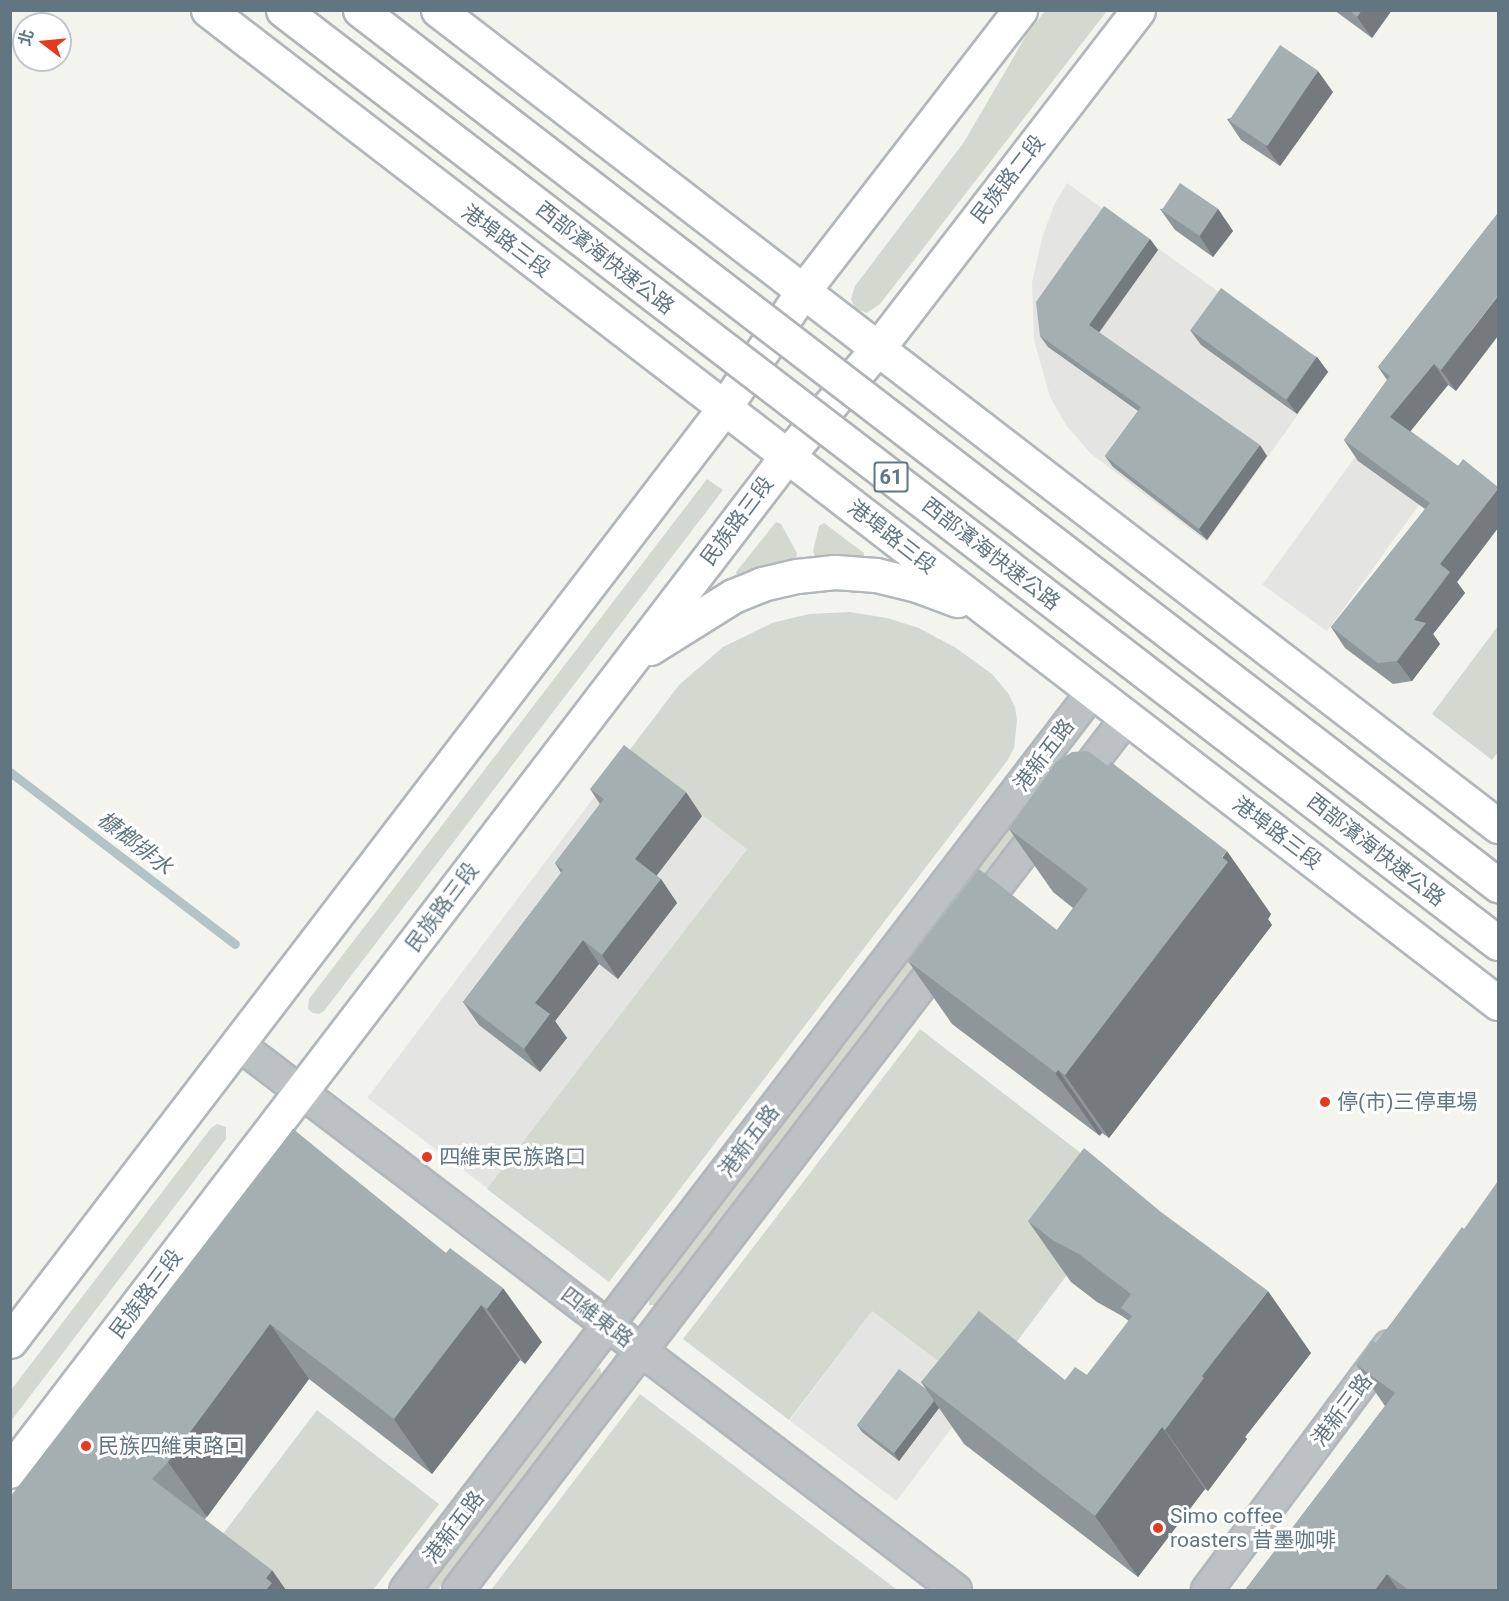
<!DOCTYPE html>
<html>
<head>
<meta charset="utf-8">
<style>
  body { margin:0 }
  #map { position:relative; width:1509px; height:1601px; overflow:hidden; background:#f4f4ef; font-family:Roboto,"Noto Sans TC",sans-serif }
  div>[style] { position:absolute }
  .built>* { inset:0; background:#e4e5e3; transform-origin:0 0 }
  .green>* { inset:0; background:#d3d9cf }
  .stream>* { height:9px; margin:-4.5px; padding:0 4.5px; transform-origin:4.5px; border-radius:4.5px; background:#b4c3c6 }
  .roads { filter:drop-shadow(2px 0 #b1b7bb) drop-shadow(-2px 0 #b1b7bb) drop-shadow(0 2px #b1b7bb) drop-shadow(0 -2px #b1b7bb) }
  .street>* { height:30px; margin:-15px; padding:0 15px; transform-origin:15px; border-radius:15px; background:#bcc1c4 }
  .secondary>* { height:33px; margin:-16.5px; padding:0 16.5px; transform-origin:16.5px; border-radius:16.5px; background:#fff }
  .bridges { filter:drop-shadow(2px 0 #b0b4b7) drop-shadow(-2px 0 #b0b4b7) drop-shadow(0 2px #b0b4b7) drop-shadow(0 -2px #b0b4b7) }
  .highway-bridge>* { height:33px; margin:-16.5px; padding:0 16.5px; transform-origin:16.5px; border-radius:16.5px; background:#fff }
  .wall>* { inset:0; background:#8e9699 }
  .shaded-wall>* { inset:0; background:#747a7d; transform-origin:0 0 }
  .building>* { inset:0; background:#a5afb2; transform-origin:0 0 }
  .dots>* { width:16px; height:16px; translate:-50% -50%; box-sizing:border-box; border:3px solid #fff; border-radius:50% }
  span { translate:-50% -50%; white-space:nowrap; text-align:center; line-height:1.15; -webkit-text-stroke:6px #fff; paint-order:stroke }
  .shield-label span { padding:2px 4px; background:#fff; border:2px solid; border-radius:4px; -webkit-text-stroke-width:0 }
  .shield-label { font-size:20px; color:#627681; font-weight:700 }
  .street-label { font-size:21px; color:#627681 }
  .poi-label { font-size:21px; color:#627681 }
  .left { translate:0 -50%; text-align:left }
  .water-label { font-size:22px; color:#5e797f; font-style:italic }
  .frame { position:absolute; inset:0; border:12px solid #627681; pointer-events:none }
  .north { position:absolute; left:12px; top:12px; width:60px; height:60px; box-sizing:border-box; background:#fff; border:2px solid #c0c8cd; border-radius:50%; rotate:286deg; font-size:16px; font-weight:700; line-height:24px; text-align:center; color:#627681 }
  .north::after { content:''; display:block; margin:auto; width:21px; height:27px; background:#e73a1d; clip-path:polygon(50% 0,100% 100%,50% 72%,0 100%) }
</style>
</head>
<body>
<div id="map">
  <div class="built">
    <div style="clip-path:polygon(1067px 183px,1329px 371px,1207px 542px,1090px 453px,1066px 425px,1050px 397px,1034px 340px,1032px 283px,1042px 238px,1054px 205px)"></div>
    <div style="left:1387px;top:413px;width:80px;height:212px;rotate:36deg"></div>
    <div style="left:625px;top:756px;width:153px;height:428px;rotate:37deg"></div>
    <div style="left:872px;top:1311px;width:134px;height:137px;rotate:37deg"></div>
  </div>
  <div class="green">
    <div style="clip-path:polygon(1045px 11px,1107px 11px,880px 304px,867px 313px,855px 308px,851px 299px,855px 286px,964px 142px,1027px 34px)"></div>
    <div style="clip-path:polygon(707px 479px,723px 490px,324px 1011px,319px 1014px,313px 1013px,308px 1009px,309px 999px)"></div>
    <div style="clip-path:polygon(776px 522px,781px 524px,797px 553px,796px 559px,737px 575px,736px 572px)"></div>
    <div style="clip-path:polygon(824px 523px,864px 553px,864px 556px,815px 556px,813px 551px,819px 526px)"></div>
    <div style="clip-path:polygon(850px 612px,887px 618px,919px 628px,956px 648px,992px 674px,1008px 693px,1015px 707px,1017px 721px,1014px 748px,1007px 761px,609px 1282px,487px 1189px,747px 849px,625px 756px,679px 685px,723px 647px,772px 623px,809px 614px)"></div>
    <div style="clip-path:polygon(1498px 626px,1498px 752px,1492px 760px,1432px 714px)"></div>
    <div style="clip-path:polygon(1053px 771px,1060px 777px,656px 1305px,649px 1305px,649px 1299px)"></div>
    <div style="clip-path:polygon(920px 1029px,1130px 1191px,979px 1392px,872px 1311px,789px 1420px,683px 1339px)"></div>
    <div style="clip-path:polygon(217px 1124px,226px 1127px,226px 1139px,11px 1421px,11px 1390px,211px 1128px)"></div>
    <div style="clip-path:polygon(600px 1368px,602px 1376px,438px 1590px,426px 1590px,595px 1370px)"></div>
    <div style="clip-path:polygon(640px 1394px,821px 1532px,896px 1589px,491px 1590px)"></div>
    <div style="clip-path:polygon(317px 1410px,439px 1504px,373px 1590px,278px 1590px,216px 1543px)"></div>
  </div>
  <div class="stream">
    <div style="left:10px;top:772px;width:283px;rotate:37.4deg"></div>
  </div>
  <div class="roads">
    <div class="street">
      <div style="left:974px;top:916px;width:251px;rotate:-52.4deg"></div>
      <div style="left:238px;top:1044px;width:902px;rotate:37.25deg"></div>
      <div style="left:405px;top:1590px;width:1132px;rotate:-52.57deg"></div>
      <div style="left:458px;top:1590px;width:804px;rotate:-52.53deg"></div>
      <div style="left:1207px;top:1590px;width:304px;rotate:-53.3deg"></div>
    </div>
    <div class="secondary">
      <div style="left:208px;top:10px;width:1628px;rotate:37.59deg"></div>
      <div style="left:438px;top:10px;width:1338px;rotate:37.59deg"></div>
      <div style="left:650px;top:648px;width:98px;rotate:-32.1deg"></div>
      <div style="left:733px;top:596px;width:31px;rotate:-22deg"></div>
      <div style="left:762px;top:584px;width:36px;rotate:-13deg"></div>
      <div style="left:797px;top:576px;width:38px;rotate:-6deg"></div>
      <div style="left:835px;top:572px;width:41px;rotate:4.2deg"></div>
      <div style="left:876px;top:575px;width:42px;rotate:13.7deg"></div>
      <div style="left:917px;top:585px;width:43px;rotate:20.6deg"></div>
      <div style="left:10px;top:1341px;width:1175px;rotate:-52.57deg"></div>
      <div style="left:724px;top:408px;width:141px;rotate:-56deg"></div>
      <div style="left:803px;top:291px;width:355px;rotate:-52.3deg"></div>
      <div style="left:10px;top:1471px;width:1278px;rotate:-52.57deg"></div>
      <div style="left:787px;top:456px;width:141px;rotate:-49.9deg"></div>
      <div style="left:878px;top:348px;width:426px;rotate:-52.4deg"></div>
    </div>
  </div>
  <div class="bridges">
    <div class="highway-bridge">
      <div style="left:283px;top:10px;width:1532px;rotate:37.52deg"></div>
      <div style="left:360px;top:10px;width:1436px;rotate:37.56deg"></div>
    </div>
  </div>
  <div class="wall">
    <div style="clip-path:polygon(1334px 10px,1392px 10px,1372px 38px)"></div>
    <div style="clip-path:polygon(1333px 92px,1280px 166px,1241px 140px,1227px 119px)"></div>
    <div style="clip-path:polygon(1160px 209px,1218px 209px,1233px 231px,1213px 257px,1175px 230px)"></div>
    <div style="clip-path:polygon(1498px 213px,1456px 391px,1448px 385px,1410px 431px,1458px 466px,1498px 487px,1498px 528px,1457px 582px,1465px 593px,1433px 634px,1440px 644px,1412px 681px,1393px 684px,1345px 648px,1331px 627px,1425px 509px,1358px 461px,1344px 440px,1387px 380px,1378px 367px)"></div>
    <div style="clip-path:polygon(1150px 239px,1158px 250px,1099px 333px,1267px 456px,1207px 540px,1113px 467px,1105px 456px,1138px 411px,1048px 347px,1040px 336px)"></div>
    <div style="clip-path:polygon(1190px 330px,1317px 357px,1328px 372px,1297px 414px,1201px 345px)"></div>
    <div style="clip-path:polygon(590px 789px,702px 816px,656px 876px,661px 879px,677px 903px,618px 979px,599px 964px,555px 1021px,567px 1038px,540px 1072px,479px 1025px,463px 1002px,561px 873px,555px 863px,600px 804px)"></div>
    <div style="clip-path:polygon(1009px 829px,1271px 914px,1268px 919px,1272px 925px,1109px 1138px,1102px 1133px,1100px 1136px,952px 1024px,908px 961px,1057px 930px,1073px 908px,1053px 892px)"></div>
    <div style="clip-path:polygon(293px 1129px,542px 1342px,525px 1364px,520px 1360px,432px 1474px,309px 1379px,205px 1519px,10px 1590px)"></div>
    <div style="clip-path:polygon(1028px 1221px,1311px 1353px,1245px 1437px,1247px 1439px,1208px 1491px,1205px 1489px,1138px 1577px,964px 1444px,939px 1408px,899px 1461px,862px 1432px,857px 1425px,926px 1389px,921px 1382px,1065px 1380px,1087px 1375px,1129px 1321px,1122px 1316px,1097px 1302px,1071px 1282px)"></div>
    <div style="clip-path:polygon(1464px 1229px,1498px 1590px,1245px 1590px,1385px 1406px,1356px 1364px,1376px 1343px)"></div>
  </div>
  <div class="shaded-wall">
    <div style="clip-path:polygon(1362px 10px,1392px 10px,1372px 38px,1357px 17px)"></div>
    <div style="clip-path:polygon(1318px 71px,1333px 92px,1280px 166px,1265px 145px)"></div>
    <div style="clip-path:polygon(1218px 209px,1233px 231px,1213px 257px,1199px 235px)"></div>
    <div style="clip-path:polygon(1150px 239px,1158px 250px,1096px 336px,1089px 325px)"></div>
    <div style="clip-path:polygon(1498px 296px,1498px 336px,1456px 391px,1441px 370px)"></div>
    <div style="clip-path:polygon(1317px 357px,1328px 372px,1297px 414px,1287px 400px)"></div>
    <div style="clip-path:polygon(1434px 364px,1448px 385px,1405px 438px,1390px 417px)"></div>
    <div style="clip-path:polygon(1260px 445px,1267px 456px,1207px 540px,1199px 529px)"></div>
    <div style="clip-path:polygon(1498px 489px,1498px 528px,1457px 582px,1465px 593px,1433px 634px,1440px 644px,1412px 681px,1397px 661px,1414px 620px,1440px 564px)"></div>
    <div style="clip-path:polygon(686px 792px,702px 816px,651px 883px,635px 859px)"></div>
    <div style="clip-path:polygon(1227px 851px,1271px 914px,1268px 919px,1272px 925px,1109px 1138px,1065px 1075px)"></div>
    <div style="clip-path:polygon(661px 879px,677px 903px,618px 979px,602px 955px)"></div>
    <div style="clip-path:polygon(583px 940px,599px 964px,555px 1021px,567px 1038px,540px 1072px,524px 1049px,535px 1003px)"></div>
    <div style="left:1058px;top:1070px;width:77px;height:4px;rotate:55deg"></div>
    <div style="clip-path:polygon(503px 1288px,542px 1342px,525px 1364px,487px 1309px)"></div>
    <div style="clip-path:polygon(1268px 1291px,1311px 1353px,1245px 1437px,1247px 1439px,1208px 1491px,1165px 1430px,1202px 1376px)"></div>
    <div style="clip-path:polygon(481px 1305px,520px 1360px,432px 1474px,394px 1419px)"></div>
    <div style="clip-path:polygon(270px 1324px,309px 1379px,207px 1517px,168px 1462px)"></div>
    <div style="clip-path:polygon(934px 1401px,939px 1408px,899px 1461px,894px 1453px)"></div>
    <div style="clip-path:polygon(1162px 1427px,1205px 1489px,1138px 1577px,1095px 1516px)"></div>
    <div style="clip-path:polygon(272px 1570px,286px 1590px,266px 1590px,266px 1578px)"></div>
    <div style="clip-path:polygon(1387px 1574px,1398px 1590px,1375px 1590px)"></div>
  </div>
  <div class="building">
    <div style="clip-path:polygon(1349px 10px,1362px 10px,1357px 17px)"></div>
    <div style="left:1280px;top:45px;width:46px;height:91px;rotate:34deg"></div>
    <div style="left:1180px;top:183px;width:46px;height:33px;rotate:34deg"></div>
    <div style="clip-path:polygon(1104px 206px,1150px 239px,1089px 325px,1260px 445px,1199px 529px,1105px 456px,1141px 407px,1040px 336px,1036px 302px)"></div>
    <div style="clip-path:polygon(1498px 213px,1498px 296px,1441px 370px,1434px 364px,1390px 417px,1458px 466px,1463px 459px,1498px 487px,1498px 489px,1440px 564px,1450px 572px,1414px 620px,1426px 623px,1397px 661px,1378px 663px,1331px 627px,1430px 503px,1344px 440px,1390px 376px,1378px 367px)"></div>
    <div style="left:1221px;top:288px;width:118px;height:52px;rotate:36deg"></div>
    <div style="clip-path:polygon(624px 745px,686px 792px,635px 859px,661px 879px,602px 955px,583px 940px,535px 1003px,550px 1014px,524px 1049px,463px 1002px,563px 870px,555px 863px,604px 799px,590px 789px)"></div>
    <div style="clip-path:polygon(1088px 751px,1108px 766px,1111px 762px,1227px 851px,1222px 857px,1228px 862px,1065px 1075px,1058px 1070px,1056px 1073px,908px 961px,979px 869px,1057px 930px,1088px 889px,1009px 829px,1056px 762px,1072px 752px)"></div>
    <div style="clip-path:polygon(293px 1129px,446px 1253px,450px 1248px,503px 1288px,487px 1309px,481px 1305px,394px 1419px,270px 1324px,168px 1462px,152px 1479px,272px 1570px,266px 1578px,272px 1583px,266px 1590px,10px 1590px,10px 1497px)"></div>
    <div style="clip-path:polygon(1084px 1148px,1161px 1212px,1268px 1291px,1202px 1376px,1204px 1378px,1165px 1430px,1162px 1427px,1095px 1516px,921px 1382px,979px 1311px,1065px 1380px,1075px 1367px,1087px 1375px,1132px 1316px,1121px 1308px,1131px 1294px,1079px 1254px,1054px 1241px,1028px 1221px)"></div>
    <div style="clip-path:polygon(1498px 1181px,1498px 1590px,1409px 1590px,1387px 1574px,1375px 1590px,1245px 1590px,1395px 1393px,1356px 1364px,1372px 1341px,1376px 1343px,1384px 1333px,1462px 1227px,1464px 1229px)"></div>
    <div style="clip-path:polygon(899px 1369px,926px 1389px,934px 1401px,894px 1453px,857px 1425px)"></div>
  </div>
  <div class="dots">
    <div style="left:1325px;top:1102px;background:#e73a1d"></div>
    <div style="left:427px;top:1157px;background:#e73a1d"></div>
    <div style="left:86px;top:1446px;background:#e73a1d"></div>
    <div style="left:1158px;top:1528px;background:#e73a1d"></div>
  </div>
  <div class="shield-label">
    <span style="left:891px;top:477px">61</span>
  </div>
  <div class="street-label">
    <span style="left:1008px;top:179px;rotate:-52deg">民族路二段</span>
    <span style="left:506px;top:241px;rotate:37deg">港埠路三段</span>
    <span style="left:605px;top:258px;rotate:38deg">西部濱海快速公路</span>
    <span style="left:737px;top:521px;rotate:-53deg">民族路三段</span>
    <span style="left:892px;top:537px;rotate:38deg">港埠路三段</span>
    <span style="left:991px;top:554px;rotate:38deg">西部濱海快速公路</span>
    <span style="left:1044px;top:755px;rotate:-53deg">港新五路</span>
    <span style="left:1277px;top:833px;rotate:37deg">港埠路三段</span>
    <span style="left:1376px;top:850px;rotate:38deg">西部濱海快速公路</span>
    <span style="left:442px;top:907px;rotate:-53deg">民族路三段</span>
    <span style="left:749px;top:1141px;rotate:-53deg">港新五路</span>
    <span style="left:146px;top:1294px;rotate:-53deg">民族路三段</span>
    <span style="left:597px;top:1317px;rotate:37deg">四維東路</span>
    <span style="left:1342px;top:1410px;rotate:-53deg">港新三路</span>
    <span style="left:454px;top:1527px;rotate:-53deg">港新五路</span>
  </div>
  <div class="poi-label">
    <span class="left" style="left:1337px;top:1102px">停(市)三停車場</span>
    <span class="left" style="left:439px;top:1157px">四維東民族路口</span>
    <span class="left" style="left:98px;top:1446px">民族四維東路口</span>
    <span class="left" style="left:1170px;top:1528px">Simo coffee<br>roasters 昔墨咖啡</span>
  </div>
  <div class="water-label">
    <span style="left:135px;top:843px;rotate:38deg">槺榔排水</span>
  </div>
  <div class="frame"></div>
  <div class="north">北</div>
</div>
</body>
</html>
